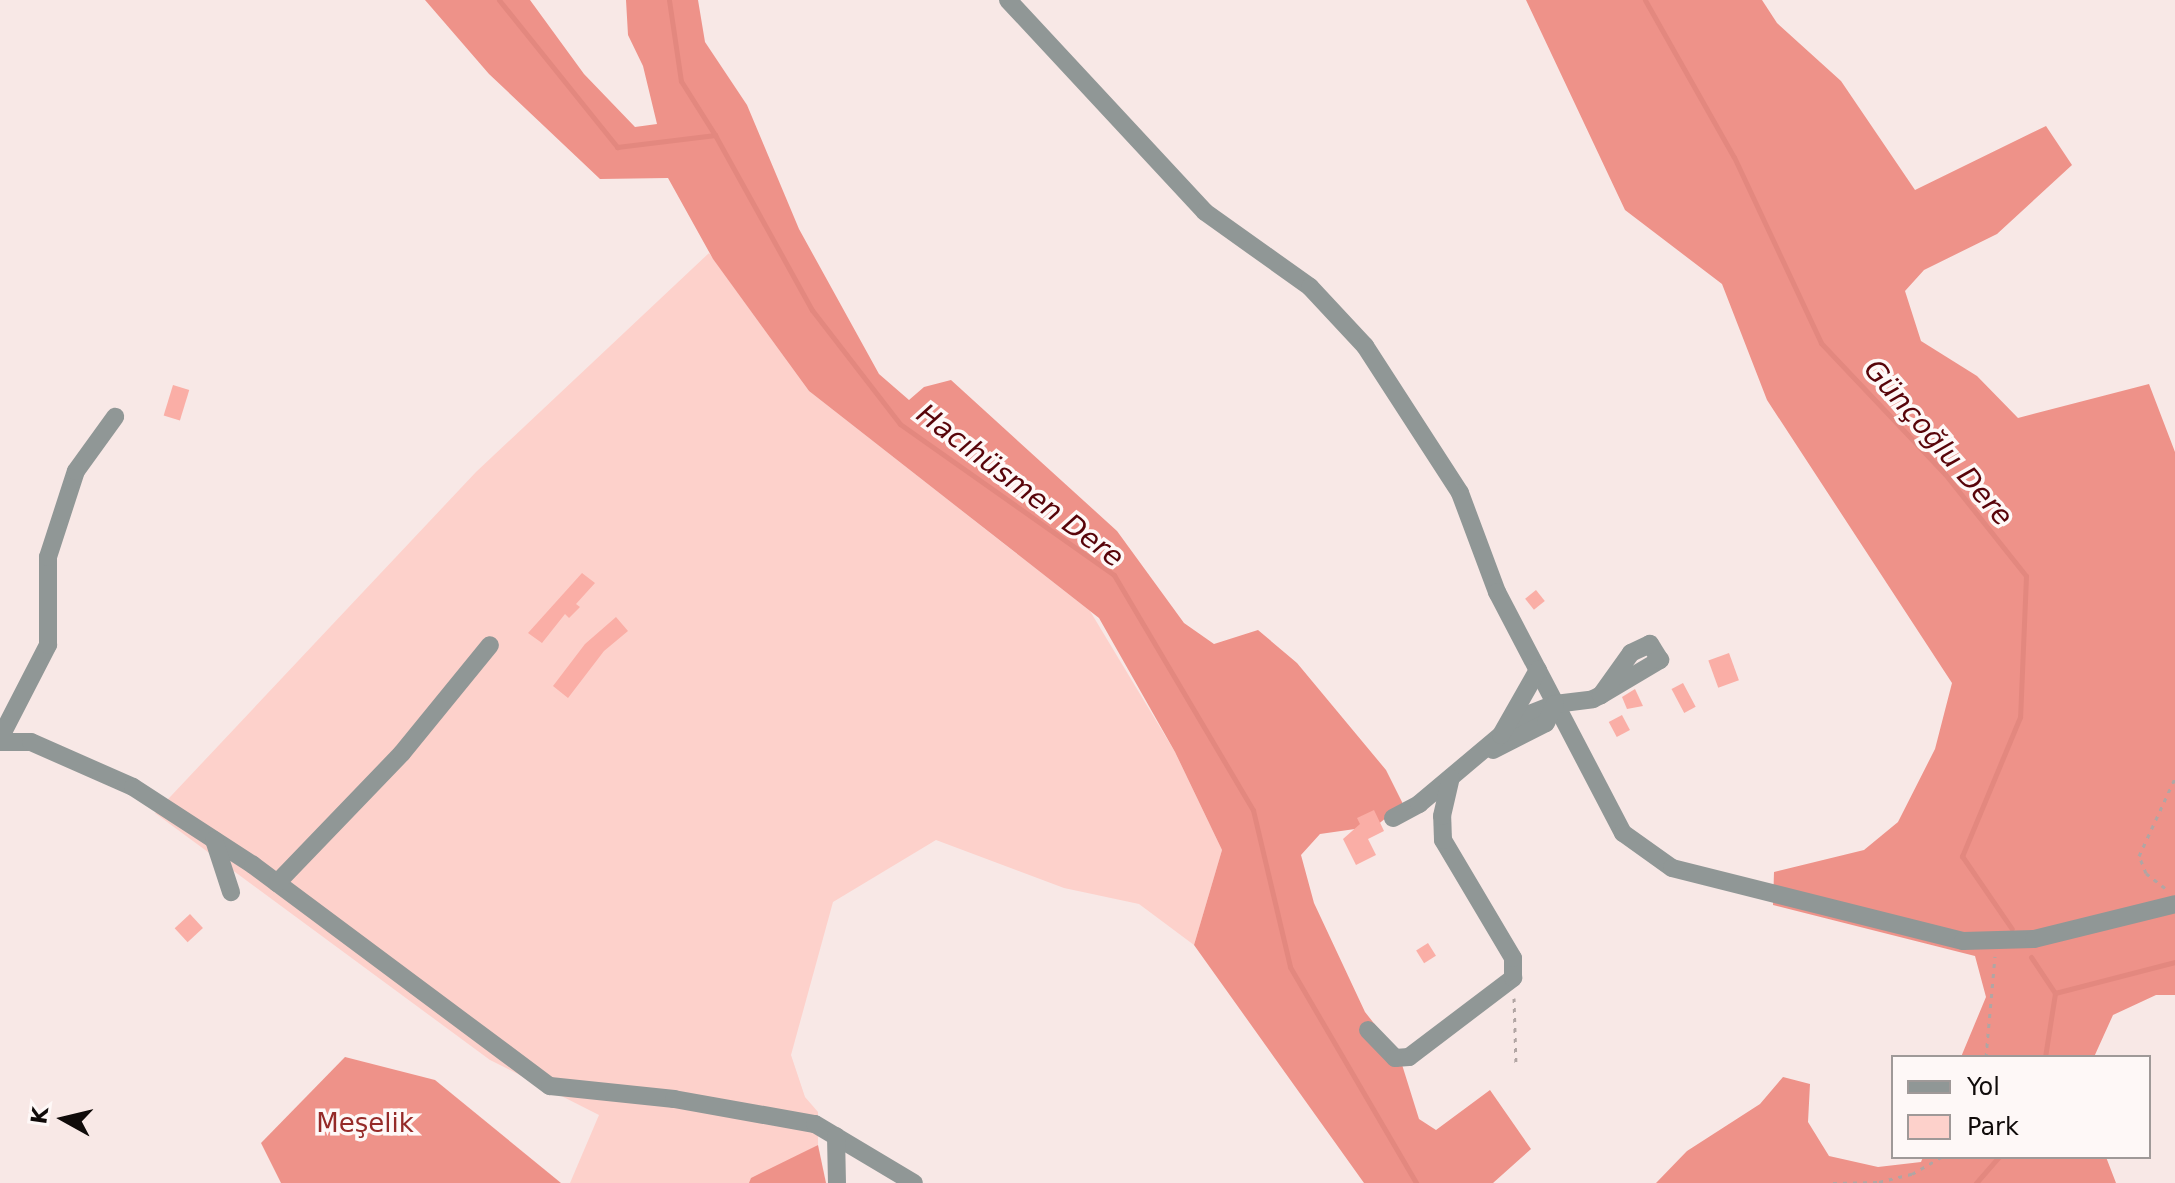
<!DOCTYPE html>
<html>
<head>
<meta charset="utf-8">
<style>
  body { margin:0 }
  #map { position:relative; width:2175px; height:1183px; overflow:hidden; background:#f8e8e6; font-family:"DejaVu Sans",sans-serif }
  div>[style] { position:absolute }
  .green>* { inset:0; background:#fdd1cb }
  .forest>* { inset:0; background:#ee9289 }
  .stream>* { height:5px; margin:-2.5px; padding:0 2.5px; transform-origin:2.5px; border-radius:2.5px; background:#e3887f }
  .building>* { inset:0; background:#faaea6; transform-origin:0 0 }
  .path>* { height:3px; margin-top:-1.5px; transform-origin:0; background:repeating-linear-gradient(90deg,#b1a5a3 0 4px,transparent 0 10px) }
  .minor>* { height:18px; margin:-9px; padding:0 9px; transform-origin:9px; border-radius:9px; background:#909796 }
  span { translate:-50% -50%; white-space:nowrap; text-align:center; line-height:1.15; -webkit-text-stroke:7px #fef8f7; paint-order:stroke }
  .park-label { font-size:26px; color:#952a28 }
  .water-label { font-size:28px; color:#580409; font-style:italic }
  .legend { position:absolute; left:1891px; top:1055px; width:260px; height:104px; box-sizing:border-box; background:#fef8f7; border:2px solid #9f9998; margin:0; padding:10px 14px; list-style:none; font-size:24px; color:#100b0a }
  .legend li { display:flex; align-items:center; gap:16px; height:40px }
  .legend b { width:40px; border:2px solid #9f9998 }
  .north { position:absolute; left:24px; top:1079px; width:80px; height:80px; -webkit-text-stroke:6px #fef8f7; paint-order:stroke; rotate:278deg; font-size:22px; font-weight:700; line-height:32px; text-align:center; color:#100b0a }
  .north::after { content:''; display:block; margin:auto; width:28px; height:36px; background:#100b0a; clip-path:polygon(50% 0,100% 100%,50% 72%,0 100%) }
</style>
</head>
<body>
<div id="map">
  <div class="green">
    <div style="clip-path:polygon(709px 253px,809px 391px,1090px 611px,1175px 752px,1222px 850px,1194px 945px,1139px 904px,1064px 888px,936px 840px,833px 902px,791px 1055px,805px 1097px,818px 1112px,818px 1145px,749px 1183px,570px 1183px,599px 1115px,490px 1060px,155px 813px,476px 472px)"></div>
  </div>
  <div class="forest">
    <div style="clip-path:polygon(425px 0,530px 0,584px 74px,635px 127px,657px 124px,643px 66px,628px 35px,626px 0,698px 0,705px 42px,747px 105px,799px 229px,879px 374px,909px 400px,924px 387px,951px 380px,1117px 531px,1184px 623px,1214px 644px,1258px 630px,1297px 663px,1386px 770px,1403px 804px,1376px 826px,1320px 834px,1301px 855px,1314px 903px,1365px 1012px,1399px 1055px,1419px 1119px,1436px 1130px,1490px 1090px,1531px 1149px,1493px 1183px,1364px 1183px,1194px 945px,1222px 850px,1175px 752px,1099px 618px,809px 391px,713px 259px,668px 178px,600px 179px,489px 74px)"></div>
    <div style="clip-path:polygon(1526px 0,1762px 0,1777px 23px,1841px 81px,1915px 190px,2046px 126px,2072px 165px,1997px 234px,1924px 270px,1905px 291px,1921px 341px,1977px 376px,2018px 418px,2149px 384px,2175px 452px,2175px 995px,2156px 995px,2113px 1015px,2094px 1057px,1961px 1057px,1986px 997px,1975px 956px,1773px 905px,1774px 872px,1864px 850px,1898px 822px,1935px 749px,1952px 683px,1767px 400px,1722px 284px,1625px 210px)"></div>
    <div style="clip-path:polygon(345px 1057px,435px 1080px,561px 1183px,281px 1183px,261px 1143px)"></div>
    <div style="clip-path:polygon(1783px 1077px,1810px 1084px,1808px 1122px,1829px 1156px,1878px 1167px,1921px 1162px,1923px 1157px,2106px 1157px,2116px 1183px,1656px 1183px,1687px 1151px,1760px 1104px)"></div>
    <div style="clip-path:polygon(818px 1145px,826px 1183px,749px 1183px,751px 1178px)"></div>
  </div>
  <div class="stream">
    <div style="left:499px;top:0;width:189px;rotate:51.2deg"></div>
    <div style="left:617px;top:147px;width:99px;rotate:-7deg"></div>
    <div style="left:715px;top:135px;width:200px;rotate:61deg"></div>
    <div style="left:812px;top:310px;width:144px;rotate:52.3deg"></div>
    <div style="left:900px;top:424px;width:262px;rotate:35.2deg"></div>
    <div style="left:1114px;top:575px;width:273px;rotate:59.4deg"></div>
    <div style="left:1253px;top:810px;width:161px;rotate:76.7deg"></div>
    <div style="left:1290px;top:967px;width:250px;rotate:59.7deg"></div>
    <div style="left:669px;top:0;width:82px;rotate:81.6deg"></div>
    <div style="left:681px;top:81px;width:64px;rotate:57.8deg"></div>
    <div style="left:1645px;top:0;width:180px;rotate:60.5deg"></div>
    <div style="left:1734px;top:157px;width:205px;rotate:64.9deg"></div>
    <div style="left:1821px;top:343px;width:180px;rotate:46.6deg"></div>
    <div style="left:1945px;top:474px;width:130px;rotate:51.5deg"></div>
    <div style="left:2026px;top:576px;width:141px;rotate:92.4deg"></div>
    <div style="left:2020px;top:717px;width:151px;rotate:112.6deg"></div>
    <div style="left:1962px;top:856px;width:88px;rotate:55.6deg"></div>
    <div style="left:2031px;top:957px;width:43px;rotate:56.3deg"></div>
    <div style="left:2045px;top:1057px;width:65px;rotate:-81.1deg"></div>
    <div style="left:2055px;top:993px;width:124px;rotate:-14.5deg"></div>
    <div style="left:1976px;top:1183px;width:35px;rotate:-49deg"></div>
  </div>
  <div class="building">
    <div style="left:173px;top:385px;width:17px;height:32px;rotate:17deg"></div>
    <div style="clip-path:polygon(582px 573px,595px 583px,576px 604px,580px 607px,569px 618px,565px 614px,542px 643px,528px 633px)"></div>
    <div style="left:1536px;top:590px;width:14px;height:14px;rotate:51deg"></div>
    <div style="clip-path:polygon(616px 617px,628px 631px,604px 651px,568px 698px,553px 686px,585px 644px)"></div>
    <div style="left:1729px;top:653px;width:29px;height:22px;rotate:70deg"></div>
    <div style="left:1683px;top:683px;width:27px;height:13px;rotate:62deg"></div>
    <div style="clip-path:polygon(1635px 689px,1643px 706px,1627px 709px,1622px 697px)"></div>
    <div style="left:1622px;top:715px;width:17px;height:15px;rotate:62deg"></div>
    <div style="clip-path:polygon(1374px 810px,1384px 831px,1368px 839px,1376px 855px,1356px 865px,1343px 839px,1360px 824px,1357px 818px)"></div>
    <div style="left:190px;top:914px;width:19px;height:21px;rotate:47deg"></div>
    <div style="left:1428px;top:943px;width:15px;height:14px;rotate:58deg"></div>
  </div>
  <div class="path">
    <div style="left:2165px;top:888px;width:24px;rotate:-142deg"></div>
    <div style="left:2146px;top:873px;width:18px;rotate:-112deg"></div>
    <div style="left:2139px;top:856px;width:86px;rotate:-65.2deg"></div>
    <div style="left:1514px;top:998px;width:68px;rotate:88.3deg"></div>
    <div style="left:1986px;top:1057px;width:101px;rotate:-84.9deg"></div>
    <div style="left:1833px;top:1183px;width:46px;rotate:-1.2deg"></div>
    <div style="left:1879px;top:1182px;width:34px;rotate:-14deg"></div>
    <div style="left:1912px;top:1174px;width:34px;rotate:-30deg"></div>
  </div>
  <div class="minor">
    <div style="left:1008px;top:0;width:289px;rotate:47.1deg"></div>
    <div style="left:1205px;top:212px;width:129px;rotate:35.5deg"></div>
    <div style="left:1310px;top:287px;width:81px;rotate:47deg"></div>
    <div style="left:1365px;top:346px;width:175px;rotate:57.1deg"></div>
    <div style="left:1460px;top:493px;width:106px;rotate:69.5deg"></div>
    <div style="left:1497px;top:592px;width:272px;rotate:62.4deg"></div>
    <div style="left:1623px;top:833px;width:60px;rotate:35.5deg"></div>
    <div style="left:1672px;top:868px;width:300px;rotate:14.1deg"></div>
    <div style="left:1963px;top:941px;width:71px;rotate:-1.6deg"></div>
    <div style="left:2034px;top:939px;width:145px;rotate:-13.9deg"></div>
    <div style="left:1509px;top:722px;width:49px;rotate:-21.4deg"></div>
    <div style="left:1555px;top:704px;width:38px;rotate:-7deg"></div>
    <div style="left:1593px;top:699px;width:9px;rotate:-27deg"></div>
    <div style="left:1601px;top:695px;width:69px;rotate:-30.7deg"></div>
    <div style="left:1660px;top:660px;width:19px;rotate:-122deg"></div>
    <div style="left:1650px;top:644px;width:21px;rotate:155deg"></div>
    <div style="left:1631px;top:653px;width:52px;rotate:125.5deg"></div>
    <div style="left:0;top:738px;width:105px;rotate:-62.7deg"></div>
    <div style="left:48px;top:645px;width:88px;rotate:-90deg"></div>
    <div style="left:48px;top:557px;width:90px;rotate:-72deg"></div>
    <div style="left:76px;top:471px;width:67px;rotate:-54.2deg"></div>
    <div style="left:0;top:742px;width:31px"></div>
    <div style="left:31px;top:742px;width:111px;rotate:23.8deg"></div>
    <div style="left:133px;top:787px;width:143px;rotate:33deg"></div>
    <div style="left:253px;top:865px;width:370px;rotate:36.7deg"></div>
    <div style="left:550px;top:1086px;width:125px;rotate:6deg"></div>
    <div style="left:674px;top:1099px;width:143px;rotate:10.1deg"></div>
    <div style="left:815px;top:1124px;width:115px;rotate:30.8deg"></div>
    <div style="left:1493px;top:750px;width:59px;rotate:-27deg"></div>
    <div style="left:1546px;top:723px;width:21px;rotate:-65deg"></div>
    <div style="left:1393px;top:818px;width:30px;rotate:-28deg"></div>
    <div style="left:1419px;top:804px;width:107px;rotate:-40.1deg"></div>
    <div style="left:1501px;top:735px;width:75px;rotate:-60.4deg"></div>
    <div style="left:214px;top:840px;width:55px;rotate:71.9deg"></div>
    <div style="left:277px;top:883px;width:180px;rotate:-46.1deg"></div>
    <div style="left:402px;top:753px;width:139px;rotate:-50.8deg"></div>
    <div style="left:1368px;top:1030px;width:39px;rotate:46deg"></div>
    <div style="left:1395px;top:1058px;width:14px;rotate:-4deg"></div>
    <div style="left:1409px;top:1057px;width:131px;rotate:-37.2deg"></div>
    <div style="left:1513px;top:978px;width:20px;rotate:-90deg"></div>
    <div style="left:1513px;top:958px;width:137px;rotate:-120.7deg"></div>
    <div style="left:1443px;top:840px;width:24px;rotate:-92deg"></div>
    <div style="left:1442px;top:816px;width:39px;rotate:-77deg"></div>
    <div style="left:836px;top:1136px;width:47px;rotate:88.8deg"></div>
  </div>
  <div class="park-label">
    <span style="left:365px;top:1124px">Meşelik</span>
  </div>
  <div class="water-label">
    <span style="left:1938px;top:443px;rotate:49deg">Günçoğlu Dere</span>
    <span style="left:1020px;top:486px;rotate:37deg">Hacıhüsmen Dere</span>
  </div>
  <ul class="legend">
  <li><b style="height:10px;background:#909796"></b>Yol</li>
  <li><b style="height:22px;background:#fdd1cb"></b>Park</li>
  </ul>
  <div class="north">K</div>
</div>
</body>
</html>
